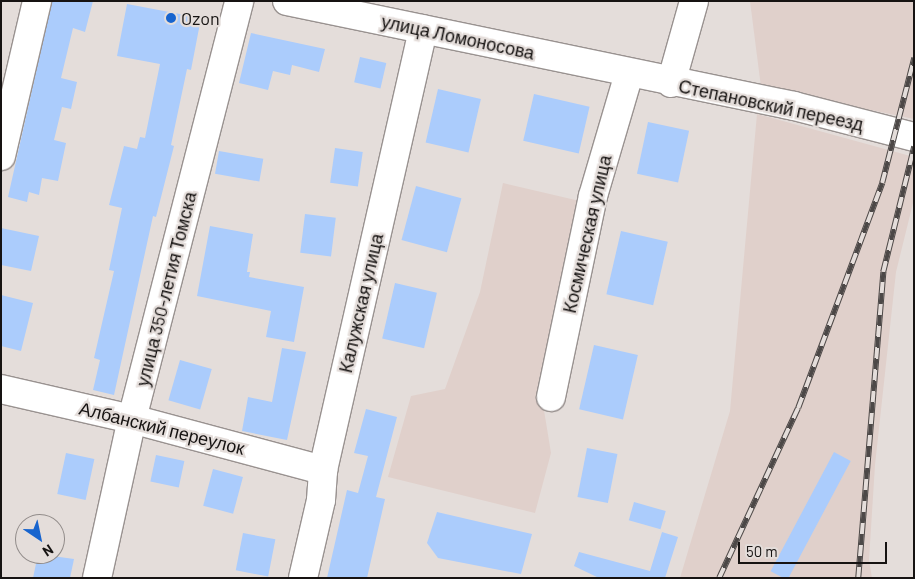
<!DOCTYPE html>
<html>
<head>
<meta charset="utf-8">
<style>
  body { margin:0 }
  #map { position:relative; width:915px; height:579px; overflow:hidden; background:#e4ddda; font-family:Barlow,sans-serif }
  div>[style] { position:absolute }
  .built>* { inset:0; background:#e0d0cb }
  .building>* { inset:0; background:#abccfc; transform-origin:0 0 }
  .roads { filter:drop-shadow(1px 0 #999290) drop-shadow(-1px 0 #999290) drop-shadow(0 1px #999290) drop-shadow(0 -1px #999290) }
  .minor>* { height:28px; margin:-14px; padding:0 14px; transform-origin:14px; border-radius:14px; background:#fff }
  .rail>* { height:5.5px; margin-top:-2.75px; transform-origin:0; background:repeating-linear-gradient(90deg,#e4ddda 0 11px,#4c4847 0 22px); box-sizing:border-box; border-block:1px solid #4c4847 }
  .dots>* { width:14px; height:14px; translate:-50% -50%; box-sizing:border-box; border:2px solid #e4ddda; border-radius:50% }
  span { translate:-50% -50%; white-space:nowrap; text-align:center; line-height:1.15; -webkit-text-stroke:4.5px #e4ddda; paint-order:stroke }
  .poi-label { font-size:18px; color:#161312 }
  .left { translate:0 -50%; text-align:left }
  .street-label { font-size:18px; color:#161312 }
  .frame { position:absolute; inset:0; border:2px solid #161312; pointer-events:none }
  .north { position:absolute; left:15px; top:514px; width:50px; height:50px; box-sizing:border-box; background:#e4ddda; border:1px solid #928c8a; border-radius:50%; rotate:146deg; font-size:14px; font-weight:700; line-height:20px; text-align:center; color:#161312 }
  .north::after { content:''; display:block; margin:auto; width:18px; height:22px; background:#1764ce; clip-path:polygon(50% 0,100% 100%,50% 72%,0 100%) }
  .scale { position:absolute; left:738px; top:542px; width:149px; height:22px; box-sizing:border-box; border:2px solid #161312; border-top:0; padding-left:6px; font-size:15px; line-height:18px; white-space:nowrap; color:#161312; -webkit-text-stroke:4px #e4ddda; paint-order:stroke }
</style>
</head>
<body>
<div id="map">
  <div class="built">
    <div style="clip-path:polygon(750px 1px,914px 1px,914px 119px,761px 87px)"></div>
    <div style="clip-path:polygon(757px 114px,914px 157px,914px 199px,896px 272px,875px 465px,869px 560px,872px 578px,680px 578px,730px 411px)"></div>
    <div style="clip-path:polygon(503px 183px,584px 202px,542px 398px,551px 453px,535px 513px,388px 477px,411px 396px,445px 389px,480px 292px)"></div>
  </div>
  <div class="building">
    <div style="clip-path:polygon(52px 1px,93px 1px,85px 32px,73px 28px,61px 78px,77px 82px,71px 109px,62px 107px,54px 140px,66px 143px,58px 181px,42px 178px,39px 195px,29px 192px,27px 202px,8px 197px)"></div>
    <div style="clip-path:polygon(127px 4px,201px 18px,191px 70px,187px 69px,171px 145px,174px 146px,156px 217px,153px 216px,114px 395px,93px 390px,100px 360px,94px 358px,114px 271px,109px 270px,122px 208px,109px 205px,124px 146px,137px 149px,140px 137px,145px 138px,160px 64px,117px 56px)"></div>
    <div style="clip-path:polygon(251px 33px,325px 49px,319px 72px,292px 65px,290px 75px,273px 71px,268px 90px,239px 83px)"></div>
    <div style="left:360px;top:57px;width:27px;height:26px;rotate:13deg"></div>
    <div style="left:438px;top:89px;width:44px;height:55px;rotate:13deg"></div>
    <div style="left:534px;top:94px;width:57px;height:48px;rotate:13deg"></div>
    <div style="left:648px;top:122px;width:42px;height:53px;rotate:12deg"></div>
    <div style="left:335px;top:148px;width:28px;height:35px;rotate:8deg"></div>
    <div style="left:219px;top:151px;width:45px;height:23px;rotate:10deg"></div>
    <div style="left:416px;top:186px;width:47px;height:56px;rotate:15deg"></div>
    <div style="left:305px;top:214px;width:31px;height:39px;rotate:7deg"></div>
    <div style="clip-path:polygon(210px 226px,253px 234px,247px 272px,250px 272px,249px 277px,304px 287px,294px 342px,266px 337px,271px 311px,197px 296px)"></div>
    <div style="clip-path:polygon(1px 228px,39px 236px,31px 271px,1px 265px)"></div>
    <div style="left:621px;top:231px;width:48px;height:65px;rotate:13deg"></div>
    <div style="left:395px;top:283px;width:43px;height:57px;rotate:13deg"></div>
    <div style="clip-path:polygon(1px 295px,33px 303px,21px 351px,1px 346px)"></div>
    <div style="left:594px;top:345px;width:45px;height:66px;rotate:13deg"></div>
    <div style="clip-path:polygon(282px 348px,306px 352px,287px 440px,242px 431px,248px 397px,272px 402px)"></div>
    <div style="left:180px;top:360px;width:33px;height:42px;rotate:16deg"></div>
    <div style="clip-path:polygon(366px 409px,397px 417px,376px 497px,385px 499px,367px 578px,327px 578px,347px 490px,358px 493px,368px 456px,354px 453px)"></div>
    <div style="left:587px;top:448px;width:31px;height:50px;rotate:11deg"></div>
    <div style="left:834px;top:452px;width:19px;height:135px;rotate:28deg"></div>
    <div style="left:66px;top:453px;width:29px;height:42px;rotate:12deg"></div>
    <div style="left:156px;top:455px;width:29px;height:27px;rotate:12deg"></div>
    <div style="left:213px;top:469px;width:31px;height:38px;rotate:15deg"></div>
    <div style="left:634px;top:502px;width:33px;height:19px;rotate:16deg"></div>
    <div style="clip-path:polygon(437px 512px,532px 534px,521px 574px,438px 558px,427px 543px)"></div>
    <div style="clip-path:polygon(662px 532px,678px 537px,665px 578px,599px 578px,574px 566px,579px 552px,650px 571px)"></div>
    <div style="left:243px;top:533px;width:33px;height:38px;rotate:11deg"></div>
    <div style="clip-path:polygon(38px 554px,74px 559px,70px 578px,33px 578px)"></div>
  </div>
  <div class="roads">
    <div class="minor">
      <div style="left:287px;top:1px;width:518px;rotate:11.7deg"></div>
      <div style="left:794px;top:106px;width:124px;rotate:14.5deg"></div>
      <div style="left:671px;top:83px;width:85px;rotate:-74.3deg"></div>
      <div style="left:1px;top:156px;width:159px;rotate:-76.9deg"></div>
      <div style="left:1px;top:389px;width:134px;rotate:12.9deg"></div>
      <div style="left:132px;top:419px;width:198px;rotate:15deg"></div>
      <div style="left:551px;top:397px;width:205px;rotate:-78.2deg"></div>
      <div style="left:593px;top:196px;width:127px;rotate:-73.6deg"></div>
      <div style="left:97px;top:578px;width:163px;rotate:-77.6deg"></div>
      <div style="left:132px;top:419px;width:431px;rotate:-75.6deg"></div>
      <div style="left:303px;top:578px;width:80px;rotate:-77deg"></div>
      <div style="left:321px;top:500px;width:30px;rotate:-86deg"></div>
      <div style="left:323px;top:470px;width:452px;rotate:-77.2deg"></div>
    </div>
  </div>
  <div class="rail">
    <div style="left:719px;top:578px;width:187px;rotate:-65.1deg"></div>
    <div style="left:798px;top:408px;width:240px;rotate:-69.5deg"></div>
    <div style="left:882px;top:183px;width:129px;rotate:-75.6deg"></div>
    <div style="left:858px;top:578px;width:307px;rotate:-85.3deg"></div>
    <div style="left:883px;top:272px;width:129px;rotate:-76.1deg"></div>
  </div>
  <div class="dots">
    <div style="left:171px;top:18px;background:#1764ce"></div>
  </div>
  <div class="poi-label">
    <span class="left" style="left:181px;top:18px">Ozon</span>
  </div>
  <div class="street-label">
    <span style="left:458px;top:37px;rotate:12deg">улица Ломоносова</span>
    <span style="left:771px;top:105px;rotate:12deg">Степановский переезд</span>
    <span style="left:587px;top:234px;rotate:-77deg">Космическая улица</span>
    <span style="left:166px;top:289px;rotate:-76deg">улица 350-летия Томска</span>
    <span style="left:361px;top:303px;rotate:-77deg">Калужская улица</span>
    <span style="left:162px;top:428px;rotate:14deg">Албанский переулок</span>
  </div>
  <div class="frame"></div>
  <div class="north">N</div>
  <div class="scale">50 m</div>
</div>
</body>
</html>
